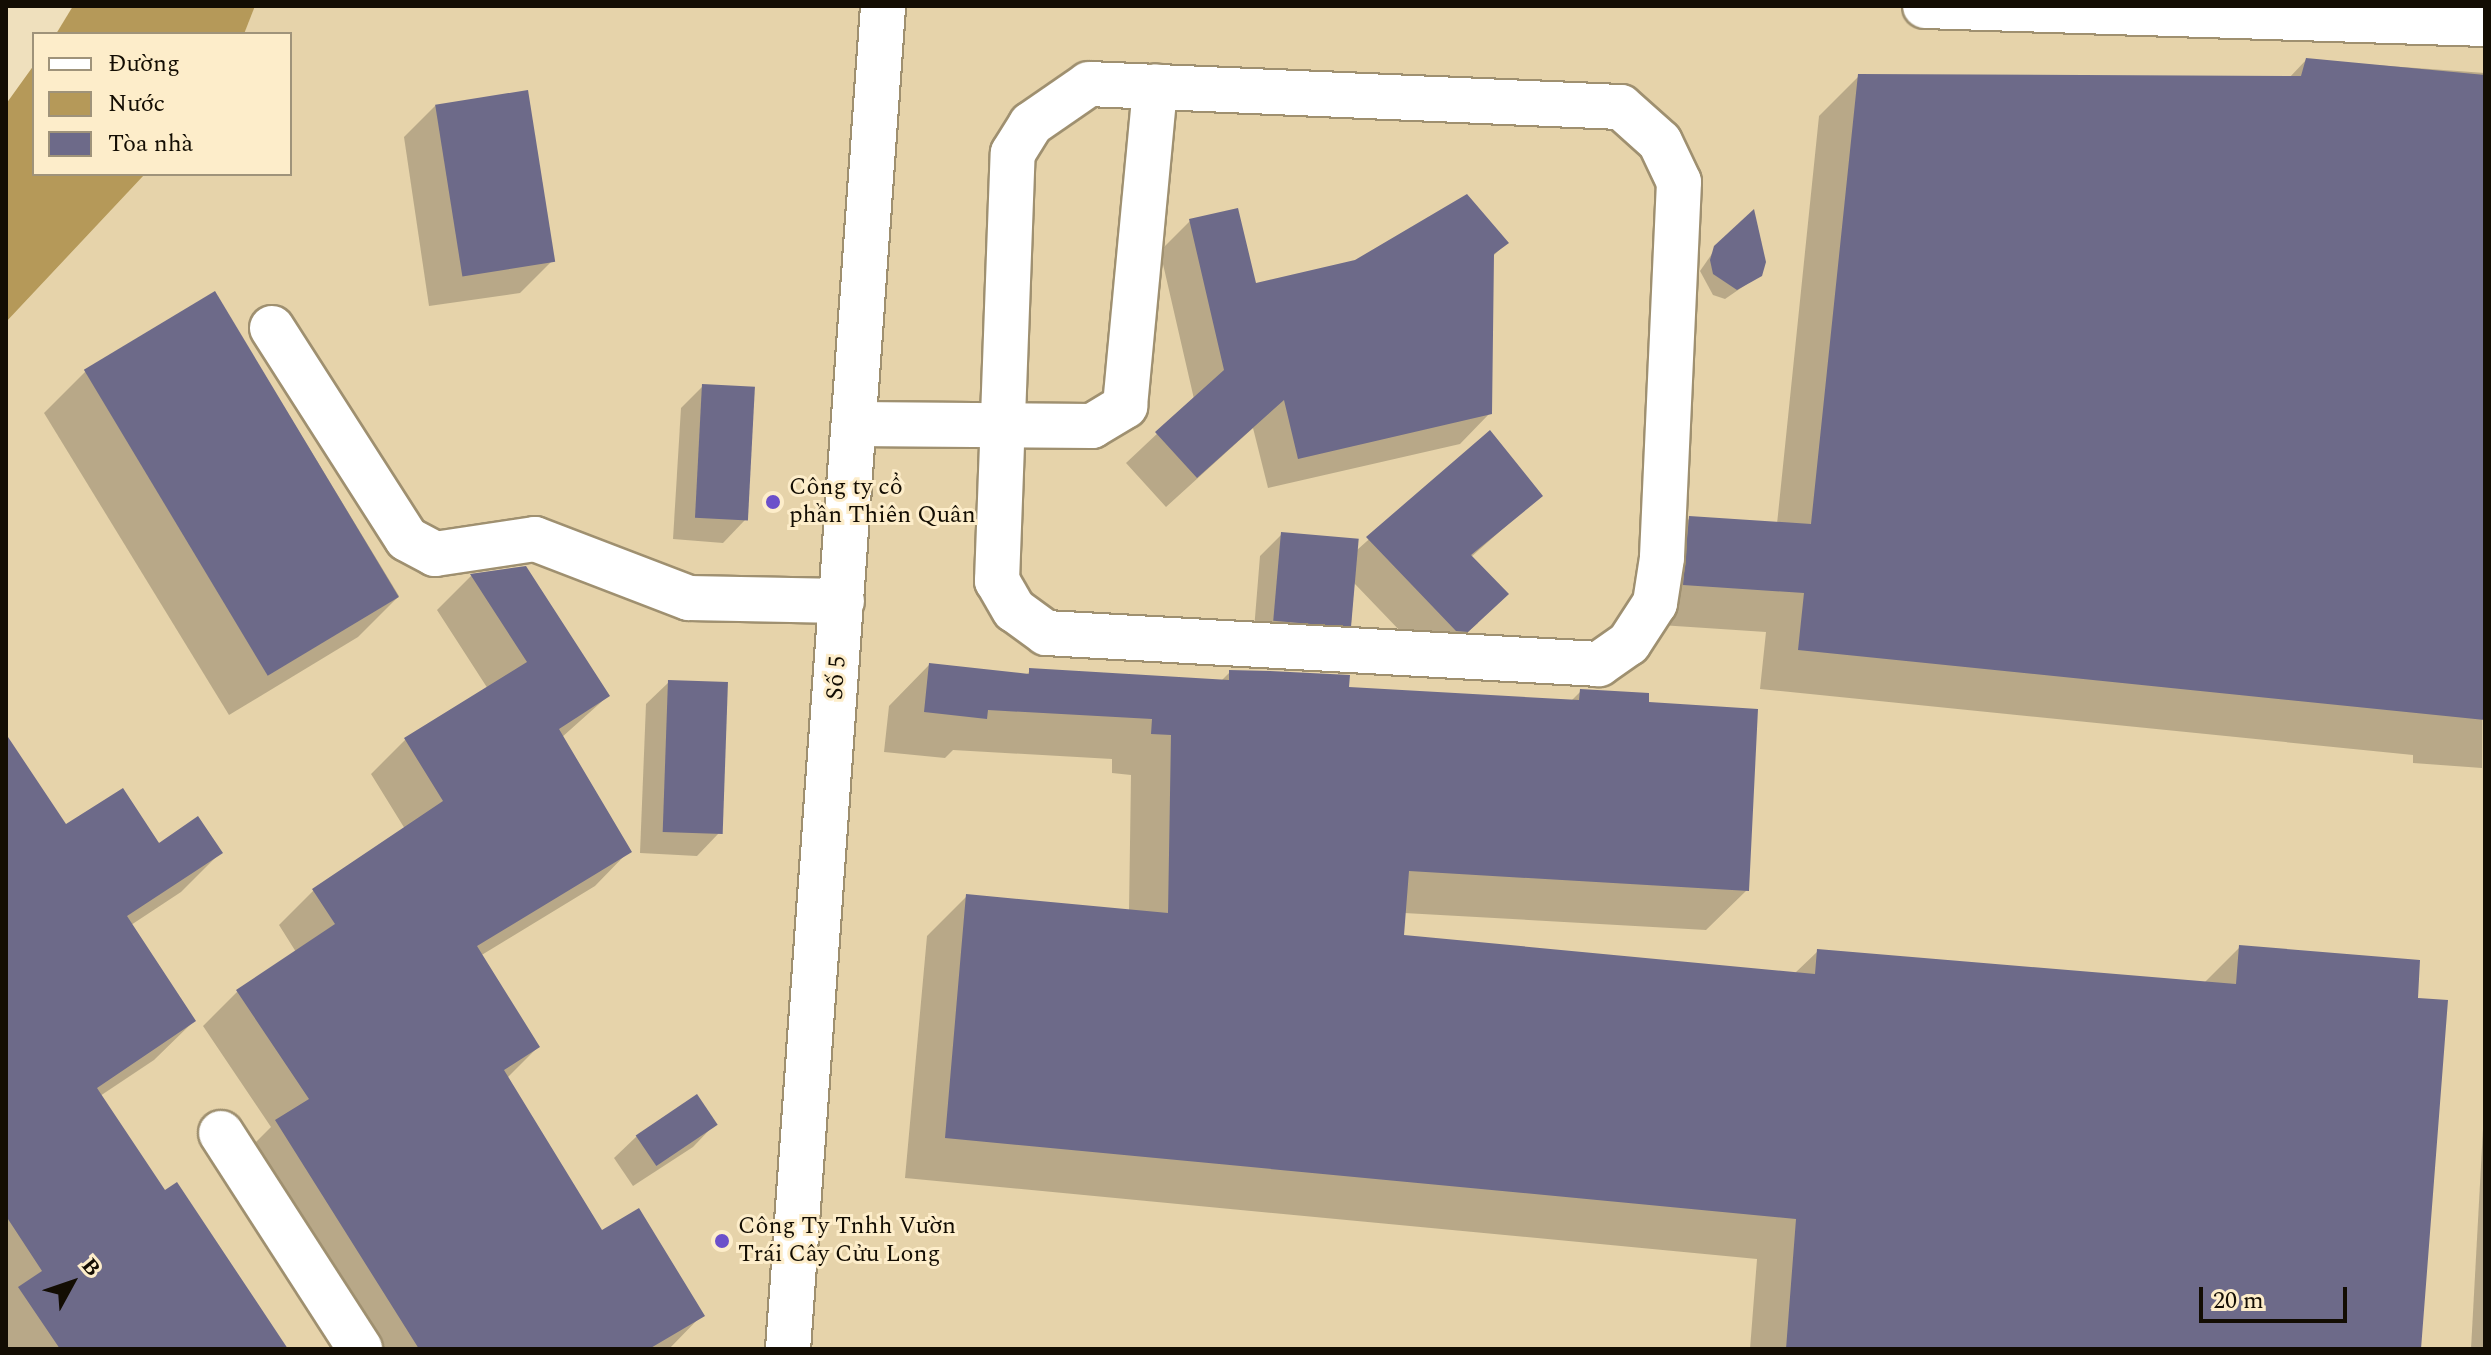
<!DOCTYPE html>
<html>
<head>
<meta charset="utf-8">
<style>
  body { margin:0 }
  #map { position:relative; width:2491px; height:1355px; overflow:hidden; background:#efe0bd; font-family:Spectral,serif }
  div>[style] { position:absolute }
  .built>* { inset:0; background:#e6d3aa }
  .water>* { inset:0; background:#b59959 }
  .shadow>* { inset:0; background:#0003 }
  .building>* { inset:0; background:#6d6a89; transform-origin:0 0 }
  .roads { filter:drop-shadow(2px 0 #9f9070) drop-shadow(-2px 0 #9f9070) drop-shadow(0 2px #9f9070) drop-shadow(0 -2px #9f9070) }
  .minor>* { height:44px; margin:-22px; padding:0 22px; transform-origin:22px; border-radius:22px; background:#fff }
  .dots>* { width:22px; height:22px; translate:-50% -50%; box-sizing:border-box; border:4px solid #fdedca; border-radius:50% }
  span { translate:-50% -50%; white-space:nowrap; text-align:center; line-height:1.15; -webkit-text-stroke:6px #fdedca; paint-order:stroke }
  .poi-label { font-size:24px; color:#130d03 }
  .left { translate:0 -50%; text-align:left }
  .street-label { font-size:24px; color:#130d03 }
  .frame { position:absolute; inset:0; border:8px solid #130d03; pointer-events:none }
  .legend { position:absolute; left:32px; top:32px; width:260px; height:144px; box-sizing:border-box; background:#fdedca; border:2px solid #9f937a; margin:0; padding:10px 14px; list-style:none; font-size:24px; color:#130d03 }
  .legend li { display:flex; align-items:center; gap:16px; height:40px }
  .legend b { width:40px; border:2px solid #9f937a }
  .north { position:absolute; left:32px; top:1243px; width:80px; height:80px; -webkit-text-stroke:6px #fdedca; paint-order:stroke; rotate:50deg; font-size:22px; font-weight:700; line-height:32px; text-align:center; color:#130d03 }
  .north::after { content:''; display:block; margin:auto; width:28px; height:36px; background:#130d03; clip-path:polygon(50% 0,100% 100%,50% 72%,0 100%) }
  .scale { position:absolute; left:2199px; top:1287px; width:148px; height:36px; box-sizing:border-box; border:4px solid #130d03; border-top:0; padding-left:10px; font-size:24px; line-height:28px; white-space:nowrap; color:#130d03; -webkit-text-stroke:6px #fdedca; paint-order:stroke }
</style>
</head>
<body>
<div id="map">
  <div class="built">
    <div style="clip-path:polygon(255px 6px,2485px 6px,2485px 1349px,6px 1349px,6px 322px,145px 174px,290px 174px,290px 34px,244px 34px)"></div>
  </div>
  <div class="water">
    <div style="clip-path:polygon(73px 6px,255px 6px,244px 34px,56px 34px)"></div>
    <div style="clip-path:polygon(34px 65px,34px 174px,145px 174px,6px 322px,6px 104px)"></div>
  </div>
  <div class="shadow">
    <div style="clip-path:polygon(2306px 60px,2485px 73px,2482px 768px,2413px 763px,2413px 755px,1760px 689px,1766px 632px,1645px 624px,1650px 557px,1690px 518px,1777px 524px,1819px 116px,1859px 76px,2289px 78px)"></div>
    <div style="clip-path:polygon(436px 105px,552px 261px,520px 293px,429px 306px,404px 137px)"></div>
    <div style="clip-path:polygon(1190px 221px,1254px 285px,1506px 243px,1492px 257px,1490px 413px,1460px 444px,1268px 488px,1253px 428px,1166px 507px,1126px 463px,1194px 399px,1160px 251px)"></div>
    <div style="clip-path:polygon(1716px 248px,1760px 275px,1725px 299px,1713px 295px,1700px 271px)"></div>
    <div style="clip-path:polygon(215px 293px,399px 596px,358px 637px,229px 715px,44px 413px,85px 372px)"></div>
    <div style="clip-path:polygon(703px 386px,745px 520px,723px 543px,673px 539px,681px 408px)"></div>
    <div style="clip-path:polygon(1489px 432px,1541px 495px,1471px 557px,1478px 623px,1437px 659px,1427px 659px,1354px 583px,1351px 624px,1329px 647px,1253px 642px,1260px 556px,1282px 534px,1357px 550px)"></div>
    <div style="clip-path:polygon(525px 568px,608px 696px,561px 738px,629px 851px,595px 886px,480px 956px,538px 1047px,507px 1078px,601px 1233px,702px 1315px,669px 1349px,362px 1349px,242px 1156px,271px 1127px,203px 1026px,237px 992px,296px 952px,279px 925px,313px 891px,405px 829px,371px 774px,405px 740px,488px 689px,437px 610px,471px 576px)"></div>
    <div style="clip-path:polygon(929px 665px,1025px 676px,1030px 671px,1221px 681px,1230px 672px,1347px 689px,1570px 702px,1581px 691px,1647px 704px,1747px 890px,1706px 930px,1404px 913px,1402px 937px,1794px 974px,1818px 951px,2204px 983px,2240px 947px,2416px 1000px,2419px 1349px,1750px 1349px,1757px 1259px,905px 1178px,927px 936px,967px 896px,1129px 911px,1131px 775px,1112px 773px,1112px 759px,953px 750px,945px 758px,884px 752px,889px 706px)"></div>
    <div style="clip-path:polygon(669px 682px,719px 833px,697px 856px,640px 853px,646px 704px)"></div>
    <div style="clip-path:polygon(6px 738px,66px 827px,220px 853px,181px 892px,131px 925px,194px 1021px,154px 1060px,100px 1096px,164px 1193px,285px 1349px,6px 1349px)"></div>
    <div style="clip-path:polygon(2485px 1092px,2485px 1349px,2471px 1349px)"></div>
    <div style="clip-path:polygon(715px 1124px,693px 1147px,633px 1186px,614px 1158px,637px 1136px)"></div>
  </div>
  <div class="building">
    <div style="clip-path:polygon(2306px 58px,2485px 75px,2485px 720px,1798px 650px,1804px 593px,1683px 585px,1689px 516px,1811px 524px,1858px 74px,2301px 76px)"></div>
    <div style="left:528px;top:90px;width:174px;height:94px;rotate:81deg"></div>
    <div style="clip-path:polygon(1467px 194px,1509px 243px,1494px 254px,1492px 414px,1298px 459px,1284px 400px,1197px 478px,1155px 432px,1224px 370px,1189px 219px,1238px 208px,1256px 283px,1355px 260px)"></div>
    <div style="clip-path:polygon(1754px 209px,1766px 262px,1762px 276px,1737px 290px,1713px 274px,1710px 260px,1714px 246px)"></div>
    <div style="left:215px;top:291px;width:357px;height:153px;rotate:59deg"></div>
    <div style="left:702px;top:384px;width:53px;height:134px;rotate:3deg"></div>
    <div style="clip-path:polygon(1490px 430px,1543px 496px,1471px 555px,1509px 594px,1468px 632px,1456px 631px,1366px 537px)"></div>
    <div style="left:1281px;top:532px;width:78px;height:89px;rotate:5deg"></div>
    <div style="clip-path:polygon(526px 566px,610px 696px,559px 729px,632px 852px,477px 946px,540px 1047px,504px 1070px,602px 1230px,639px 1208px,705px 1316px,649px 1349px,419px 1349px,275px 1120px,309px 1099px,236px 990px,335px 924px,312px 889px,443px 801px,404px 738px,527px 662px,470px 574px)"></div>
    <div style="clip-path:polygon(929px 663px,1029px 674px,1029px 668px,1229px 680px,1229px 670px,1270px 671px,1350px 675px,1349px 687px,1579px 700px,1580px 689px,1649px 693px,1649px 702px,1758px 709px,1749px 891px,1409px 871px,1404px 935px,1815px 974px,1817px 949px,2236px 984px,2239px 945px,2420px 960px,2418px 998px,2448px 1000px,2421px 1349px,1786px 1349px,1796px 1219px,945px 1138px,966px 894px,1168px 913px,1171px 735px,1151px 734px,1152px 719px,988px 710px,987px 719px,924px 712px)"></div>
    <div style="left:668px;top:680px;width:60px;height:152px;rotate:2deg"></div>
    <div style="clip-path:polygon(6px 734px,66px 824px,123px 788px,159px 843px,198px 816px,223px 853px,127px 916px,196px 1021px,97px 1088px,165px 1190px,177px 1182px,288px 1349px,60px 1349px,18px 1287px,42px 1271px,6px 1216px)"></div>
    <div style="left:697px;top:1094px;width:37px;height:74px;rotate:56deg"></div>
  </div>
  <div class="roads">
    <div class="minor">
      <div style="left:1925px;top:6px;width:560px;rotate:1.84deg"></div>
      <div style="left:1089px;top:84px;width:532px;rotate:2.48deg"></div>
      <div style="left:1621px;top:107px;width:52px;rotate:41.9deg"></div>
      <div style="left:1660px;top:142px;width:44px;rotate:64.6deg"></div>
      <div style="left:1679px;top:182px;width:376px;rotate:92.6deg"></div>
      <div style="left:1662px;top:558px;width:46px;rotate:98.8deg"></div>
      <div style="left:1655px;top:603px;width:48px;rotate:123deg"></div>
      <div style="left:1629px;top:643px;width:37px;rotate:145deg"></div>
      <div style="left:1599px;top:664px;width:554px;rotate:-176.79deg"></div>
      <div style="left:1046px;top:633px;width:39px;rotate:-144deg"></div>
      <div style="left:1014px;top:610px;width:34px;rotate:-120deg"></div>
      <div style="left:997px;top:581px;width:428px;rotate:-87.9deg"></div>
      <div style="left:1013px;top:153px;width:34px;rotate:-58deg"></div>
      <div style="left:1031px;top:124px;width:70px;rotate:-34.6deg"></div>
      <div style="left:272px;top:328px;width:250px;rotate:57.4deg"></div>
      <div style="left:407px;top:539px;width:32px;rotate:28deg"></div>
      <div style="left:435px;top:554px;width:101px;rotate:-8.5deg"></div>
      <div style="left:535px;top:539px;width:165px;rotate:21deg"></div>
      <div style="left:689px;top:598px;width:153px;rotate:1.1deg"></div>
      <div style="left:855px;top:424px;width:237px;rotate:0.5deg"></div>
      <div style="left:1092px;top:426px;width:39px;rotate:-31deg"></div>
      <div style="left:1125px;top:406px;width:321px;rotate:-84.6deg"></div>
      <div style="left:221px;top:1133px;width:257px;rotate:57.2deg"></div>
      <div style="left:788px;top:1349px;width:1346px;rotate:-85.95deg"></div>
    </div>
  </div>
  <div class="dots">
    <div style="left:773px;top:502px;background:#6c50ca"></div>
    <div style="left:722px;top:1241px;background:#6c50ca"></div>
  </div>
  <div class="poi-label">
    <span class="left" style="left:789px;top:502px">Công ty cổ<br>phần Thiên Quân</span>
    <span class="left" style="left:738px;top:1241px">Công Ty Tnhh Vườn<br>Trái Cây Cửu Long</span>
  </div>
  <div class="street-label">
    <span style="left:837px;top:678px;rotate:-86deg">Số 5</span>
  </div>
  <div class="frame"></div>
  <ul class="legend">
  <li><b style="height:10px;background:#fff"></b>Đường</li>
  <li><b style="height:22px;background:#b59959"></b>Nước</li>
  <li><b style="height:22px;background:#6d6a89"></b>Tòa nhà</li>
  </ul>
  <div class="north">B</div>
  <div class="scale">20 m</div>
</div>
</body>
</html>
